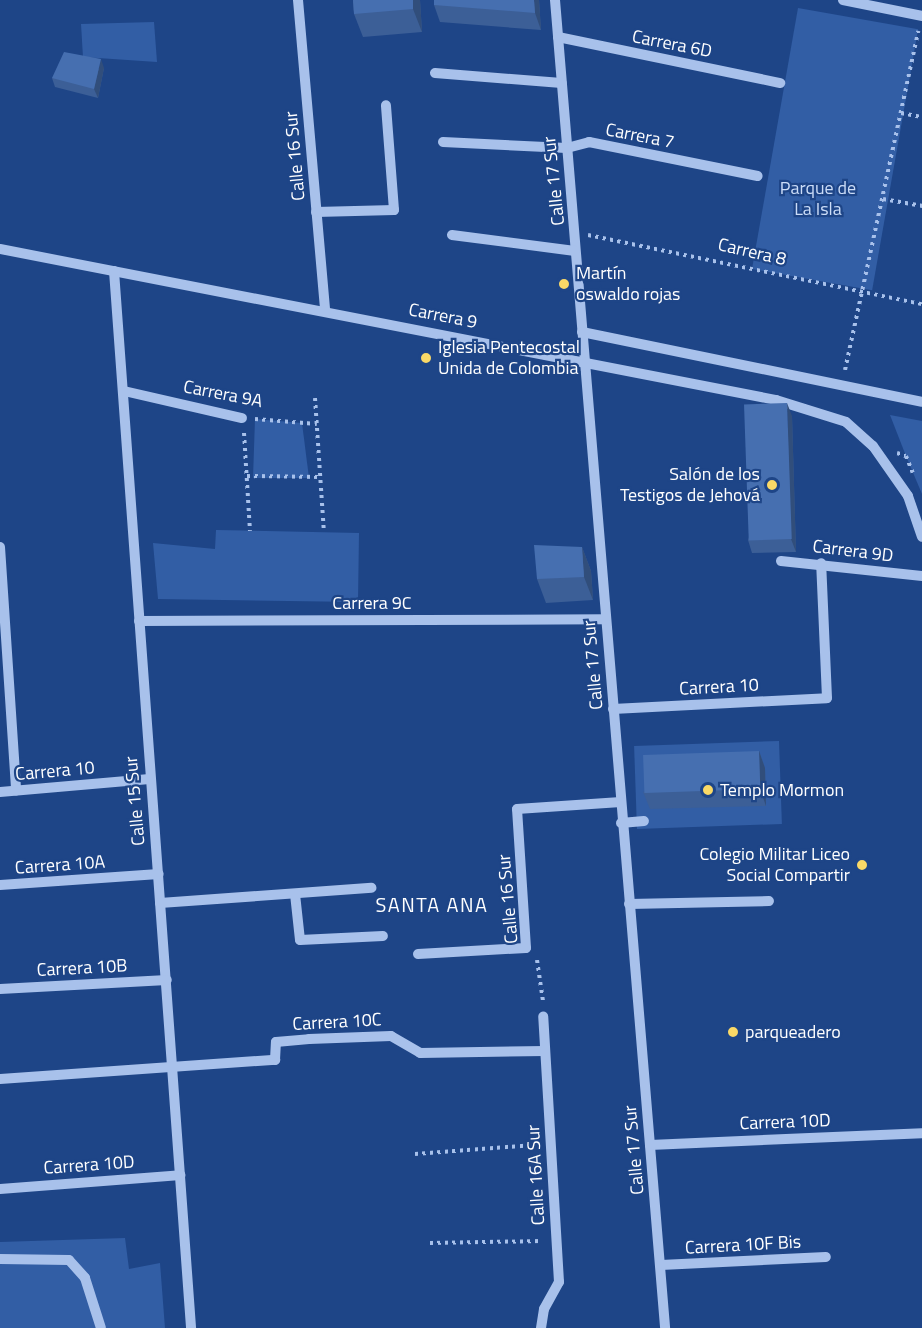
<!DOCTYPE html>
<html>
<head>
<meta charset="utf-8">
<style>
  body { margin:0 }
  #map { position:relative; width:922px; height:1328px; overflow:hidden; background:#1e4587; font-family:"Titillium Web",sans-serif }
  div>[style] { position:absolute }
  .green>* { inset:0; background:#325ea5; transform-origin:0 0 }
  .path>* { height:4px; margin-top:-2px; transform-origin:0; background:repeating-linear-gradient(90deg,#a8c1eb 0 3px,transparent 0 7.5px) }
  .minor>* { height:10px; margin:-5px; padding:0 5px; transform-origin:5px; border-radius:5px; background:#a8c1eb }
  .wall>* { inset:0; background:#3c5f97 }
  .shaded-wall>* { inset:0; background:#314e7b }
  .building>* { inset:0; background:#466fb0; transform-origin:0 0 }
  .dots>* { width:16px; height:16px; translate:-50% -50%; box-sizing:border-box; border:3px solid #1e4587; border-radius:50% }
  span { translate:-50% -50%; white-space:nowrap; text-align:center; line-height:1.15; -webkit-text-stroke:4.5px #1e4587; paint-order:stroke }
  .street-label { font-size:18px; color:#fff }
  .park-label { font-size:18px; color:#ccddf8 }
  .poi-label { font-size:18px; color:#fff }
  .left { translate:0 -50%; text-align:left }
  .right { translate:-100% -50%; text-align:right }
  .neighbourhood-label { font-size:20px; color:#fff; letter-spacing:1.5px }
</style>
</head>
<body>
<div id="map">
  <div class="green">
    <div style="left:798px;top:8px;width:122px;height:265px;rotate:10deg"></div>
    <div style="clip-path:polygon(154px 22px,157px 62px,83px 57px,81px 24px)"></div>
    <div style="clip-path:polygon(890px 415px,922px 421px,922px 494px,906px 456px)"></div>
    <div style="clip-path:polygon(255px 419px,302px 423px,309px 478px,253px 478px)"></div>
    <div style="clip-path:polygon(216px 530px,359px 533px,358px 602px,158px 599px,153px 543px,215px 549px)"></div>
    <div style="left:779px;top:741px;width:83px;height:145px;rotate:88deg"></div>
    <div style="clip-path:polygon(125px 1238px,129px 1269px,160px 1263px,165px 1328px,0 1328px,0 1242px)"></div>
  </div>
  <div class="path">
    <div style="left:901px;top:113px;width:21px;rotate:11deg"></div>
    <div style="left:883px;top:199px;width:40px;rotate:10deg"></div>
    <div style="left:588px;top:235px;width:341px;rotate:11.7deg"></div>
    <div style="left:845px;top:370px;width:347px;rotate:-77.8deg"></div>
    <div style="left:315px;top:398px;width:134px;rotate:86.2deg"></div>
    <div style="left:255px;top:419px;width:62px;rotate:4.6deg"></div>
    <div style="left:244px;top:433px;width:98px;rotate:86.5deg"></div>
    <div style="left:897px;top:453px;width:9px;rotate:18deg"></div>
    <div style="left:906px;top:456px;width:18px;rotate:68deg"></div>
    <div style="left:247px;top:476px;width:73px;rotate:0.8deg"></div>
    <div style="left:537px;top:960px;width:41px;rotate:81.7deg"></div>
    <div style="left:415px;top:1154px;width:120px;rotate:-4.3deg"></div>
    <div style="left:430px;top:1243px;width:111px;rotate:-1deg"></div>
  </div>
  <div class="minor">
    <div style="left:298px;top:0;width:311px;rotate:85deg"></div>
    <div style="left:555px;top:0;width:1333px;rotate:85.26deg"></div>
    <div style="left:843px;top:0;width:81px;rotate:11.4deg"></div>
    <div style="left:558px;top:37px;width:227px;rotate:11.7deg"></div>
    <div style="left:435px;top:73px;width:127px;rotate:4.5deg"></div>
    <div style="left:443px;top:142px;width:124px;rotate:2.8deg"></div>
    <div style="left:567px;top:148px;width:23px;rotate:-15deg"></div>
    <div style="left:589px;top:142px;width:172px;rotate:11.4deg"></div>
    <div style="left:316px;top:212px;width:78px;rotate:-1.5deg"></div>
    <div style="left:394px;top:210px;width:105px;rotate:-94.4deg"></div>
    <div style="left:452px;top:235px;width:124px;rotate:7.4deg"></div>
    <div style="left:0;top:249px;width:791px;rotate:11.01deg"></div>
    <div style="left:776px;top:400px;width:73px;rotate:17.4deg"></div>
    <div style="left:846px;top:422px;width:36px;rotate:42deg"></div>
    <div style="left:873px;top:446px;width:61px;rotate:55deg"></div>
    <div style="left:908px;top:496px;width:43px;rotate:71.1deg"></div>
    <div style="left:114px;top:271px;width:1060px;rotate:85.83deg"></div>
    <div style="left:582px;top:332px;width:347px;rotate:11.6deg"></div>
    <div style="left:124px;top:391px;width:121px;rotate:12.9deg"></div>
    <div style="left:0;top:547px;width:244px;rotate:86.2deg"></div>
    <div style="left:781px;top:561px;width:142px;rotate:6.1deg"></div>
    <div style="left:139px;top:621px;width:466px;rotate:-0.2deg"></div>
    <div style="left:613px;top:709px;width:214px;rotate:-2.9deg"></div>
    <div style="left:827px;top:698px;width:135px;rotate:-92.5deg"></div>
    <div style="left:0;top:792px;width:150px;rotate:-5deg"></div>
    <div style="left:621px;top:823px;width:23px;rotate:-5deg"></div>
    <div style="left:0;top:885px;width:159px;rotate:-4deg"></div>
    <div style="left:295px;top:894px;width:46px;rotate:83.8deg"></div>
    <div style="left:300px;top:940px;width:83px;rotate:-2.8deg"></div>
    <div style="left:160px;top:903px;width:212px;rotate:-4.1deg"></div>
    <div style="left:629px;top:904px;width:140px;rotate:-1.2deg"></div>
    <div style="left:418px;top:954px;width:108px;rotate:-3.2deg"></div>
    <div style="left:526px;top:948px;width:139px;rotate:-93.7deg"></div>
    <div style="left:517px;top:809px;width:104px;rotate:-3.9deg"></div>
    <div style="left:0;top:989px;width:167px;rotate:-3.1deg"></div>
    <div style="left:0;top:1079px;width:276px;rotate:-4deg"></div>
    <div style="left:275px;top:1060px;width:18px;rotate:-87deg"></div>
    <div style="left:276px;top:1042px;width:33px;rotate:-5deg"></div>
    <div style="left:309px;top:1039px;width:82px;rotate:-2.1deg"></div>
    <div style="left:391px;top:1036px;width:34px;rotate:30deg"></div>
    <div style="left:420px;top:1053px;width:125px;rotate:-0.9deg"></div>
    <div style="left:650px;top:1145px;width:272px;rotate:-2.5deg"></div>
    <div style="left:0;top:1189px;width:181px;rotate:-4.4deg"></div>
    <div style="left:0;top:1259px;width:69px;rotate:0.8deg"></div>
    <div style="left:69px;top:1260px;width:24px;rotate:48deg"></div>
    <div style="left:85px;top:1278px;width:52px;rotate:72.3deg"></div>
    <div style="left:661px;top:1265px;width:165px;rotate:-2.8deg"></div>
    <div style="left:541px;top:1328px;width:19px;rotate:-81deg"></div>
    <div style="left:544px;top:1309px;width:31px;rotate:-61deg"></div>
    <div style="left:559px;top:1282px;width:266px;rotate:-93.4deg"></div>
  </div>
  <div class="wall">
    <div style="clip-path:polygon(353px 0,420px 0,422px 32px,363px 37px,354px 14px)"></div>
    <div style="clip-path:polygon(539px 0,541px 30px,440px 22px,434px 5px)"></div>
    <div style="clip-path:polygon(104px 68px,98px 98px,55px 87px,52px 78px)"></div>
    <div style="clip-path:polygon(792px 416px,796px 552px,752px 553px,748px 540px)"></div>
    <div style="clip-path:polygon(582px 547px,591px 571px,593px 600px,546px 603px,537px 579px)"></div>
    <div style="clip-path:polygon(759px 751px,765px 768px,766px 806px,650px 809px,643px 792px)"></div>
  </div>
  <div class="shaded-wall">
    <div style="clip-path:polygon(413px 0,420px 0,422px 32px,413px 9px)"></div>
    <div style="clip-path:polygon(534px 0,539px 0,541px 30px,535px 13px)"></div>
    <div style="clip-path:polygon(101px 59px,104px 68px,98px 98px,94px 89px)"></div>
    <div style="clip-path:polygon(787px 403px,792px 416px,796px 552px,791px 539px)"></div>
    <div style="clip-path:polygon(582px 547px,591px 571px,593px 600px,584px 577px)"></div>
    <div style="clip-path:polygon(759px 751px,765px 768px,766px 806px,760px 789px)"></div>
  </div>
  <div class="building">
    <div style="clip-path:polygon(353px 0,413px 0,413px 9px,354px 14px)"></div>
    <div style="clip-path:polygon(434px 0,534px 0,535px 13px,434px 5px)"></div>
    <div style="clip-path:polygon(64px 52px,101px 59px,94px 89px,52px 78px)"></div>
    <div style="left:787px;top:403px;width:136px;height:43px;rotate:88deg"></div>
    <div style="clip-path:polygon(534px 545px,582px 547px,584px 577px,537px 579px)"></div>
    <div style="left:759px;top:751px;width:38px;height:116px;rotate:88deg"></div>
  </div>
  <div class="dots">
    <div style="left:564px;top:284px;background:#fad967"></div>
    <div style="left:426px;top:358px;background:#fad967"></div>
    <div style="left:772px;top:485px;background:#fad967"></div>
    <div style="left:708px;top:790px;background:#fad967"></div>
    <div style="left:862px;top:865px;background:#fad967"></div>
    <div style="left:733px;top:1032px;background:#fad967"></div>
  </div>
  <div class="street-label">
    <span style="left:672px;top:44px;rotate:11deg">Carrera 6D</span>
    <span style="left:640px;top:136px;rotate:11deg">Carrera 7</span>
    <span style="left:295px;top:156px;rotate:-95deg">Calle 16 Sur</span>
    <span style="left:554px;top:181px;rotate:-96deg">Calle 17 Sur</span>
    <span style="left:752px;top:252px;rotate:13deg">Carrera 8</span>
    <span style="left:443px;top:316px;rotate:11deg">Carrera 9</span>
    <span style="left:223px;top:394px;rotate:11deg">Carrera 9A</span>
    <span style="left:853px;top:551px;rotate:7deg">Carrera 9D</span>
    <span style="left:372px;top:603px">Carrera 9C</span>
    <span style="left:593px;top:665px;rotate:-95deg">Calle 17 Sur</span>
    <span style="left:719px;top:687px;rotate:-3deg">Carrera 10</span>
    <span style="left:55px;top:771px;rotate:-5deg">Carrera 10</span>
    <span style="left:135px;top:801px;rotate:-95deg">Calle 15 Sur</span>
    <span style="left:60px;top:865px;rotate:-4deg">Carrera 10A</span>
    <span style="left:508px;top:899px;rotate:-95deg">Calle 16 Sur</span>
    <span style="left:82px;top:968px;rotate:-3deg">Carrera 10B</span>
    <span style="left:337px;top:1022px;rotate:-3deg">Carrera 10C</span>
    <span style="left:785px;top:1122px;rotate:-2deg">Carrera 10D</span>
    <span style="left:634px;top:1150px;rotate:-95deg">Calle 17 Sur</span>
    <span style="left:89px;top:1165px;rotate:-4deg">Carrera 10D</span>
    <span style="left:536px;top:1175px;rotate:-93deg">Calle 16A Sur</span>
    <span style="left:743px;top:1245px;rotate:-3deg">Carrera 10F Bis</span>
  </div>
  <div class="park-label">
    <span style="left:818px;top:199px">Parque de<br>La Isla</span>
  </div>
  <div class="poi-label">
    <span class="left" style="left:576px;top:284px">Martín<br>oswaldo rojas</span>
    <span class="left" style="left:438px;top:358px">Iglesia Pentecostal<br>Unida de Colombia</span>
    <span class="right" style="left:760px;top:485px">Salón de los<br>Testigos de Jehová</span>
    <span class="left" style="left:720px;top:790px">Templo Mormon</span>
    <span class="right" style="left:850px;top:865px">Colegio Militar Liceo<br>Social Compartir</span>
    <span class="left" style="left:745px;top:1032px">parqueadero</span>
  </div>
  <div class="neighbourhood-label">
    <span style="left:432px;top:904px">SANTA ANA</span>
  </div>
</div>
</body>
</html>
